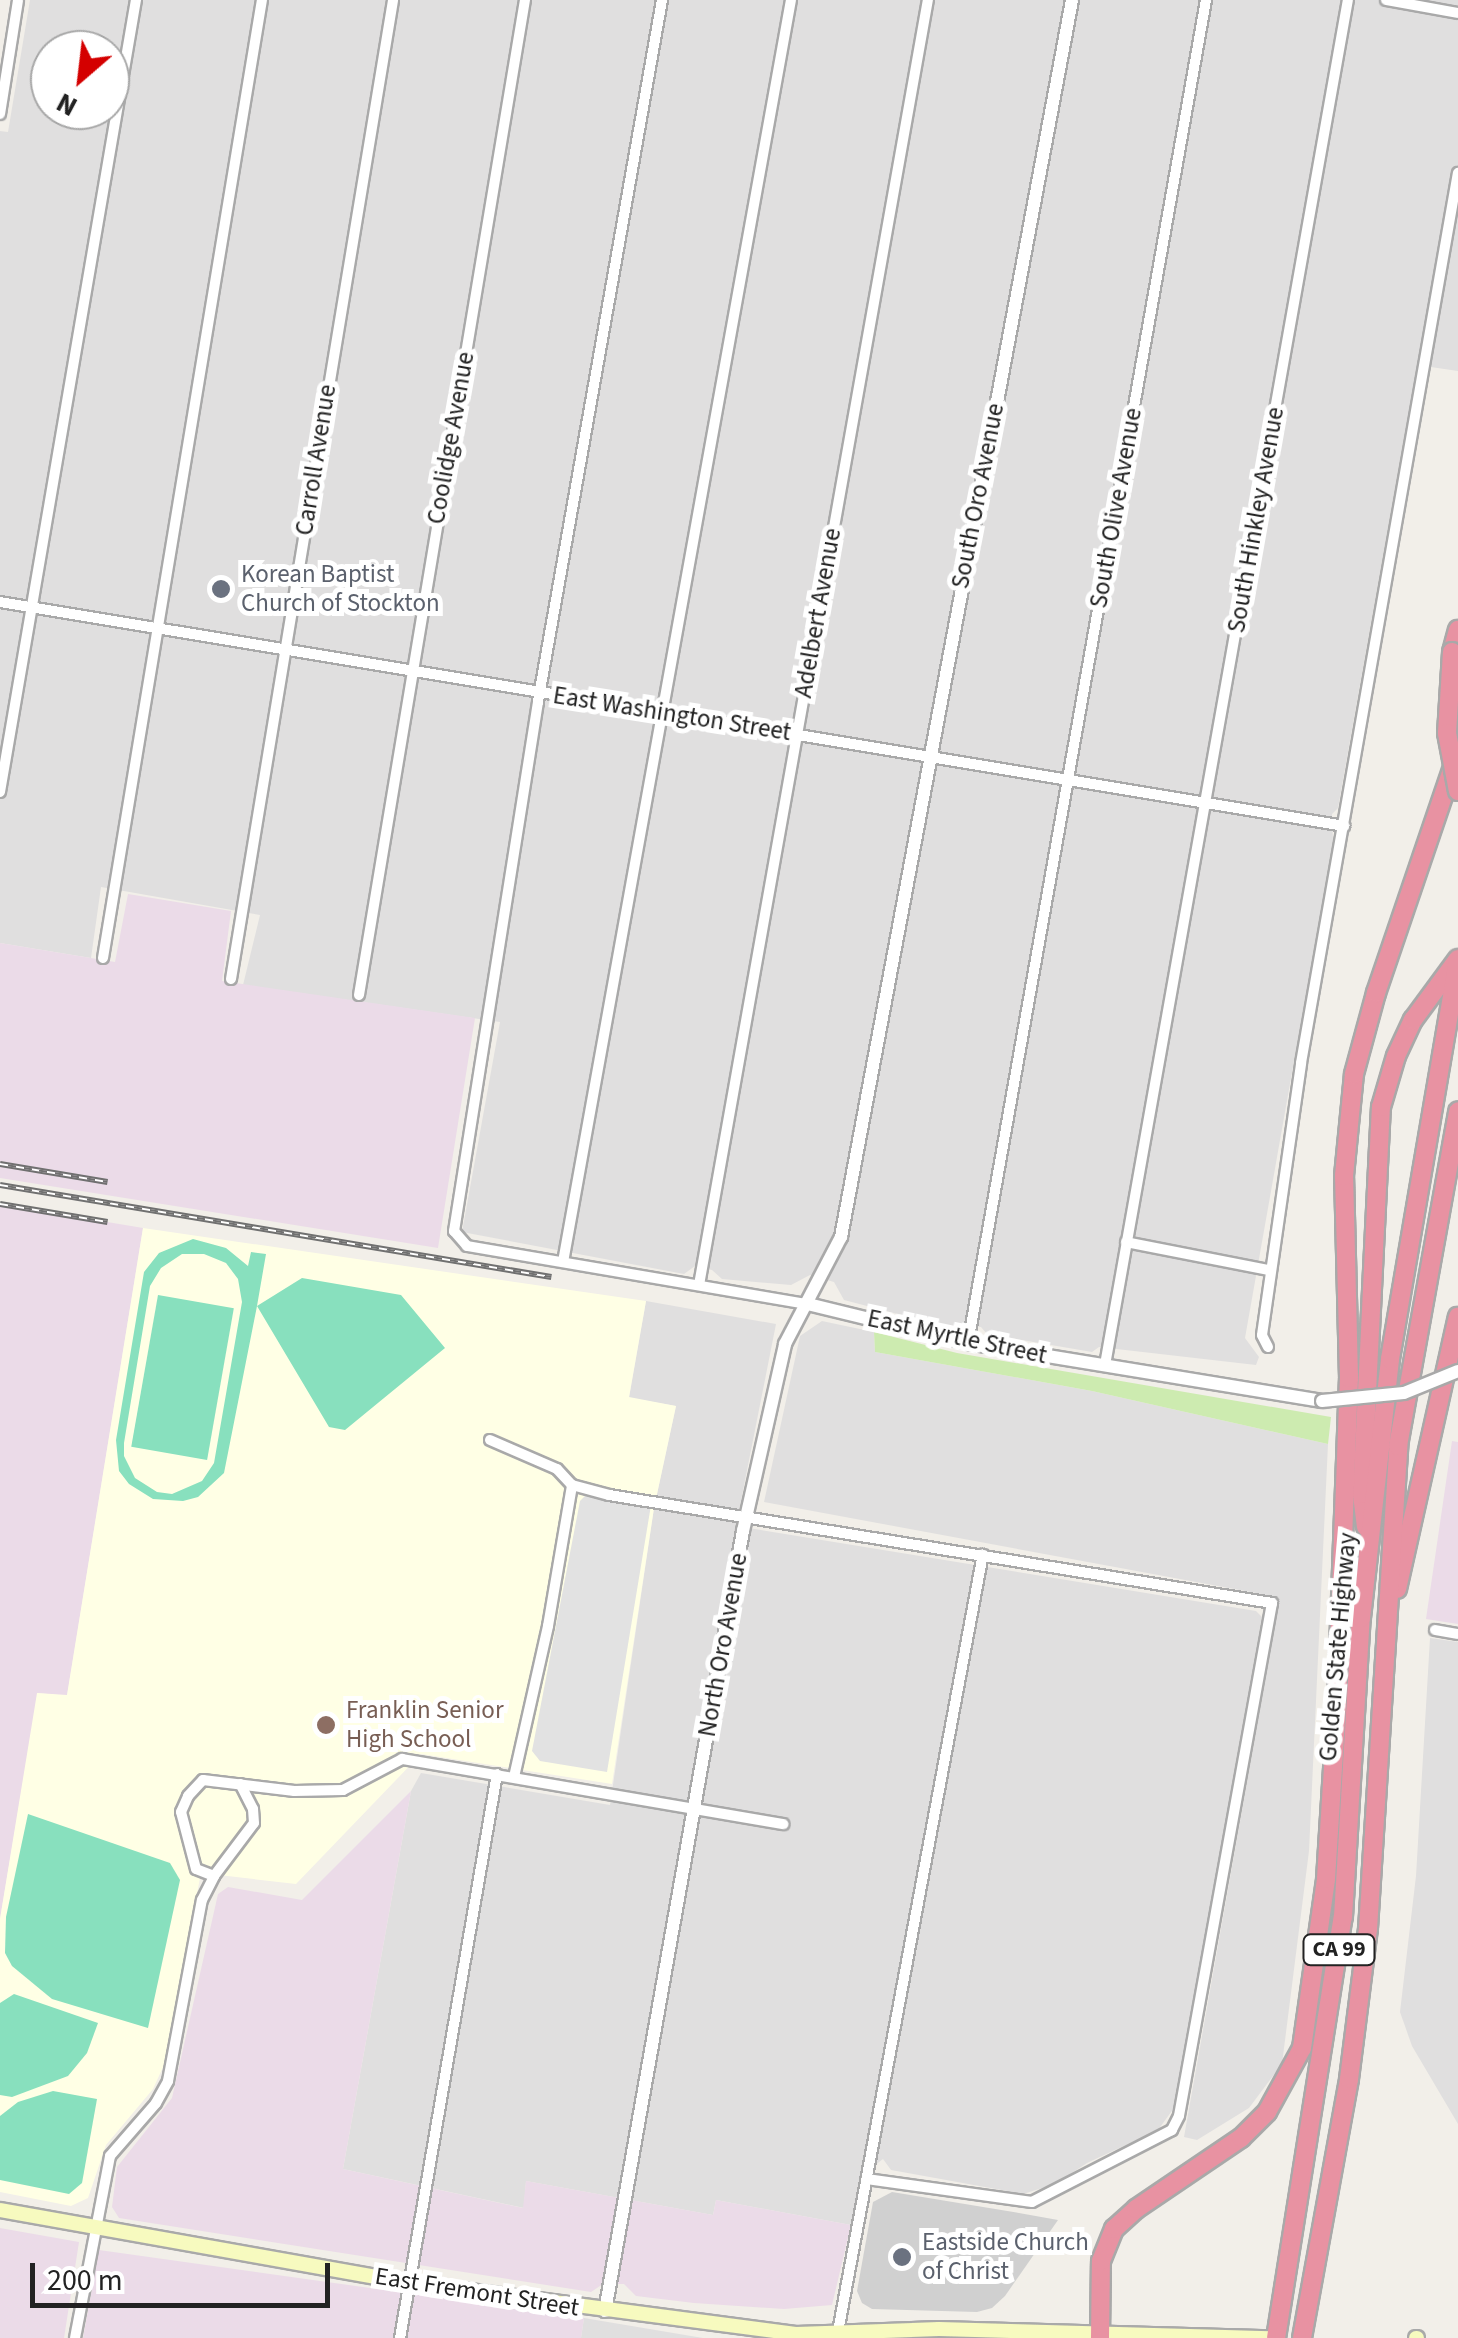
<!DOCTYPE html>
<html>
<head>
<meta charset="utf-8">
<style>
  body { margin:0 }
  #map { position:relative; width:1458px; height:2338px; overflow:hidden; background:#f2efe9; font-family:"Source Sans 3",sans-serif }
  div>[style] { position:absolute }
  .residential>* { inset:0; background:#e0dfdf }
  .industrial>* { inset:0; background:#ebdbe8 }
  .education>* { inset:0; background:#ffffe5 }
  .religious>* { inset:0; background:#d0d0d0 }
  .grass>* { inset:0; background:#cdebb0 }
  .pitch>* { inset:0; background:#88e0be; transform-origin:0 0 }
  .parking>* { inset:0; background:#e2e2e2 }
  .roads { filter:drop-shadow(2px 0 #a9a9a9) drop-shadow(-2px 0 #a9a9a9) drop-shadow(0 2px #a9a9a9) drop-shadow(0 -2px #a9a9a9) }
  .minor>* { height:10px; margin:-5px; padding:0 5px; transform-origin:5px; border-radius:5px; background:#fff }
  .tertiary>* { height:12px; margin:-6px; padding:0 6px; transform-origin:6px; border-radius:6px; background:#fff }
  .secondary>* { height:14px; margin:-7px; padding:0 7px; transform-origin:7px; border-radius:7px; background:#f7fabf }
  .motorway>* { height:18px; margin:-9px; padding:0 9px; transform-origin:9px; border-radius:9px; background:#e892a2 }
  .rail>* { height:6px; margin-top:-3px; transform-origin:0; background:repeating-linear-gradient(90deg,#fff 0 8px,#707070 0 16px); box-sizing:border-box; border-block:2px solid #707070 }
  .bridges { filter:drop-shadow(2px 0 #a9a9a9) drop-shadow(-2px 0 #a9a9a9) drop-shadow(0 2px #a9a9a9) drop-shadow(0 -2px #a9a9a9) }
  .tertiary-bridge>* { height:12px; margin:-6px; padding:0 6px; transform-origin:6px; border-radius:6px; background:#fff }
  .motorway-bridge>* { height:18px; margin:-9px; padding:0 9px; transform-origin:9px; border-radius:9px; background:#e892a2 }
  .dots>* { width:28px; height:28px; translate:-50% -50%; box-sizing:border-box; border:5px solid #fff; border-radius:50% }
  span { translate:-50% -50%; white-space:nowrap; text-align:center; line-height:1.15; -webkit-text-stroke:10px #fff; paint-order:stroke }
  .shield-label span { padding:2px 8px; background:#fff; border:2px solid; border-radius:8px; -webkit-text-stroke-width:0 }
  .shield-label { font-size:22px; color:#222; font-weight:700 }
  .street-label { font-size:25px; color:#222 }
  .worship-label { font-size:25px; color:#5b616d }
  .left { translate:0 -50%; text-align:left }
  .education-label { font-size:25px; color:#785e54 }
  .north { position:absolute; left:30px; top:30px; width:100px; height:100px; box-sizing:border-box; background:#fff; border:2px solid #a7a7a7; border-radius:50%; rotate:208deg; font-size:28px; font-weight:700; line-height:40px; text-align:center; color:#222 }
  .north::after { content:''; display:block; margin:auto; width:35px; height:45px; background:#d40000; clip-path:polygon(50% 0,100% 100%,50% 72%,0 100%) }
  .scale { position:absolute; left:30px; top:2263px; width:300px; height:45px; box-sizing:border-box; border:5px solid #222; border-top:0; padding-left:12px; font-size:30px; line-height:35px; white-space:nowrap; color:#222; -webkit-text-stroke:8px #fff; paint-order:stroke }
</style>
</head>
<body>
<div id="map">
  <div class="residential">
    <div style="clip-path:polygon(evenodd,30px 0,1458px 0,1458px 371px,1417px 365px,1338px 808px,1332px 814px,1333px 841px,1245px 1338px,1259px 1357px,1256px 1365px,1099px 1347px,1092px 1352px,987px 1334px,981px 1327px,962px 1324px,955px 1329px,844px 1300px,834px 1282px,810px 1275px,791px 1285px,722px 1279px,712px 1270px,695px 1266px,684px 1274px,462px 1232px,500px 1022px,243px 985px,260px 915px,101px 887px,91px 958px,0 943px,0 131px,8px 132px,30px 0,50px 50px,110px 50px,110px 110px,50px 110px,50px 50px)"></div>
    <div style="clip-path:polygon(646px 1301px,776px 1324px,736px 1526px,1256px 1611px,1262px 1617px,1174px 2108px,1158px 2130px,1087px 2163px,1055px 2184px,1023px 2194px,891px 2170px,883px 2159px,862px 2175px,851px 2225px,716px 2200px,713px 2215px,526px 2181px,524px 2208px,343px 2169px,411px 1791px,421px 1773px,610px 1805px,654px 1508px,676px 1406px,629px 1398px)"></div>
    <div style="clip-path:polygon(822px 1321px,874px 1332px,875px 1352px,1092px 1391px,1328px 1444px,1309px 1851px,1282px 2064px,1249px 2108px,1197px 2140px,1184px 2137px,1279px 1602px,1272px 1596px,764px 1502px,800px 1336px)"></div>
    <div style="clip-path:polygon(1430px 1638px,1458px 1642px,1458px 2124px,1412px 2046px,1400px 2012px,1416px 1876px)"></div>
    <div style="clip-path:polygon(584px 2318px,703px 2338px,581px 2338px)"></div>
  </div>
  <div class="industrial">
    <div style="clip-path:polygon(128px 894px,231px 911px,222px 981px,475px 1018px,438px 1248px,0 1178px,0 943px,115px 962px)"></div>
    <div style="clip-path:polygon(0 1204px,143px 1228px,67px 1696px,38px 1693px,0 1919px)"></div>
    <div style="clip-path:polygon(1452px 1441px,1458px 1442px,1458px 1624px,1426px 1619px)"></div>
    <div style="clip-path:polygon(411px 1791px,343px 2169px,523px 2208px,526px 2181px,713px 2215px,716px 2200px,851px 2225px,832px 2305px,784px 2309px,694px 2303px,636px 2296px,624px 2284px,603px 2284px,591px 2292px,119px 2218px,112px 2207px,117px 2167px,172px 2098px,218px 1894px,228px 1887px,302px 1900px)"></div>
    <div style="clip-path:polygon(0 2228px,79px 2242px,64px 2338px,0 2338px)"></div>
    <div style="clip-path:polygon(99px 2250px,584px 2318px,581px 2338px,83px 2338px)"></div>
  </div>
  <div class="education">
    <div style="clip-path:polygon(143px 1228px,646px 1301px,629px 1397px,676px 1406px,654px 1508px,612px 1784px,421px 1754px,296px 1884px,201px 1873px,164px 2065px,153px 2089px,106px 2145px,88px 2198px,71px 2206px,0 2192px,0 1919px,37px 1693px,67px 1695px)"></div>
  </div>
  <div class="religious">
    <div style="clip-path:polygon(892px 2192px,1019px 2213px,1058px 2220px,1005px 2296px,992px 2308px,977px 2312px,872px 2309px,862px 2303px,857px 2291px,873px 2202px)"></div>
  </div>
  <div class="grass">
    <div style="clip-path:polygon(874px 1332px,957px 1353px,1331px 1417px,1328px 1444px,1092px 1391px,875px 1352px)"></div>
  </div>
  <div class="pitch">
    <div style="clip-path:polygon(evenodd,193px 1239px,226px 1248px,248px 1266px,251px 1252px,266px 1254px,257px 1306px,302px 1278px,401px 1295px,445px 1348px,345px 1430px,329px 1427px,257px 1306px,224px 1473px,198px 1497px,183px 1501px,153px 1499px,129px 1484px,119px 1471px,116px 1440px,144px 1272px,159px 1253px,193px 1239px,182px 1254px,204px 1254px,226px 1263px,238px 1279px,242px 1302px,214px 1463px,202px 1481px,172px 1494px,157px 1492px,135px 1478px,124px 1456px,124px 1443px,150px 1286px,161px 1268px,182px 1254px)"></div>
    <div style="left:158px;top:1295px;width:77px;height:154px;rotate:10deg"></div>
    <div style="clip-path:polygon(28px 1814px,170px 1863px,180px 1880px,148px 2028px,52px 1999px,12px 1966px,5px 1953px,6px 1917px)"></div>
    <div style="clip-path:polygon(14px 1994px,98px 2023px,87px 2053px,68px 2076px,12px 2097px,0 2095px,0 2003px)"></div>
    <div style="clip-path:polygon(53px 2091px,97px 2099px,82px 2183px,69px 2194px,0 2180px,0 2116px,18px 2102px)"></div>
  </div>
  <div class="parking">
    <div style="clip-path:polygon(587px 1494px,651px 1505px,607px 1772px,540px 1761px,532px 1751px,580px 1501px)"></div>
  </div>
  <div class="roads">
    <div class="minor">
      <div style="left:662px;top:0;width:713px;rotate:100.02deg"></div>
      <div style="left:538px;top:702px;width:536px;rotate:99.02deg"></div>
      <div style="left:454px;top:1231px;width:20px;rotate:49deg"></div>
      <div style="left:467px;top:1246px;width:346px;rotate:9.7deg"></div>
      <div style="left:1386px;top:0;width:73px;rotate:10.2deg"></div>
      <div style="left:0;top:114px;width:115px;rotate:-81deg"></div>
      <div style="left:0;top:602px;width:1363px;rotate:9.46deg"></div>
      <div style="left:0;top:792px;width:804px;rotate:-80.26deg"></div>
      <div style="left:103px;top:958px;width:971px;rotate:-80.58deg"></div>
      <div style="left:231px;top:979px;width:992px;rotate:-80.6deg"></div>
      <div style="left:359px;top:995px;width:1009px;rotate:-80.53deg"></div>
      <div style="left:1126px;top:1242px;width:146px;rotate:11.1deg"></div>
      <div style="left:563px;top:1262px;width:1282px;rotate:-79.76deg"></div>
      <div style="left:699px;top:1285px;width:1305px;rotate:-79.9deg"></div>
      <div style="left:968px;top:1343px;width:1364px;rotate:-79.95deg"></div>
      <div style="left:1268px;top:1347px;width:13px;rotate:-117deg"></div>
      <div style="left:1262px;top:1335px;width:275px;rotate:-81.8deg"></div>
      <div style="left:1301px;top:1063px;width:904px;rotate:-80deg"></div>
      <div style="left:1105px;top:1365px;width:1386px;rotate:-79.91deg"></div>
      <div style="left:490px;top:1440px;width:73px;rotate:23.4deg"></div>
      <div style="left:557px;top:1469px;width:22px;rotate:47deg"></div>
      <div style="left:572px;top:1485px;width:38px;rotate:15deg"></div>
      <div style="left:609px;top:1495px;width:672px;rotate:9.25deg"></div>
      <div style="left:1272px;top:1603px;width:521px;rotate:100.28deg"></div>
      <div style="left:1179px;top:2116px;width:16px;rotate:117deg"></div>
      <div style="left:1172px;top:2130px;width:157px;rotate:152.8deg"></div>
      <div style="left:1032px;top:2202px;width:167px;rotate:-172.1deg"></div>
      <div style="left:1435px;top:1630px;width:23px;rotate:10deg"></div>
      <div style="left:514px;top:1777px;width:155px;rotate:-77.3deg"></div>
      <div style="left:548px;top:1626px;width:143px;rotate:-80.3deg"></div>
      <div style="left:214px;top:1876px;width:19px;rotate:-159deg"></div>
      <div style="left:196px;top:1869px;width:59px;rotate:-104.7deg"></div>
      <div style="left:181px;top:1812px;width:17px;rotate:-66deg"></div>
      <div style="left:188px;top:1796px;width:22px;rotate:-47deg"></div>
      <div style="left:203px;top:1780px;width:92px;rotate:6.9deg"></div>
      <div style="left:294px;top:1791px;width:49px;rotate:-1.2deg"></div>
      <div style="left:343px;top:1790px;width:67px;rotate:-27.7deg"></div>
      <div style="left:402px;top:1759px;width:387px;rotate:9.7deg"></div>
      <div style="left:837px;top:2337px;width:796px;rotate:-79.44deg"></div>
      <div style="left:75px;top:2338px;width:185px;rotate:-79.1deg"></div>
      <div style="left:110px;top:2156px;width:70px;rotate:-49deg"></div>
      <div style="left:156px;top:2103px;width:25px;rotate:-61deg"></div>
      <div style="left:168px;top:2081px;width:184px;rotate:-79.4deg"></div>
      <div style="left:202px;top:1900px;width:27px;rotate:-63deg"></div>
      <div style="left:214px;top:1876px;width:66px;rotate:-53deg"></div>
      <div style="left:254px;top:1823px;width:14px;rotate:-94deg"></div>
      <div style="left:253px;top:1809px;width:28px;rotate:-117deg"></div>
      <div style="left:400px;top:2338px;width:572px;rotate:-80.24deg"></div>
    </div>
    <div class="tertiary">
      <div style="left:808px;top:1304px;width:165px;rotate:13.7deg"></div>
      <div style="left:968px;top:1343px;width:359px;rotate:9.3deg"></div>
      <div style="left:605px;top:2311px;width:792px;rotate:-79.97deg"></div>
      <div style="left:743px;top:1531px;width:192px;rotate:-77.3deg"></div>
      <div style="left:785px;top:1344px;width:121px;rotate:-62.4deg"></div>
      <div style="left:841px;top:1237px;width:1258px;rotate:-79.42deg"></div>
    </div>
    <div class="secondary">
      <div style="left:0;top:2210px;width:415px;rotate:10.1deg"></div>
      <div style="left:409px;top:2283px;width:390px;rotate:7.5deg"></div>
      <div style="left:796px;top:2334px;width:143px;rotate:-2deg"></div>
      <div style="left:939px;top:2329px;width:331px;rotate:1.6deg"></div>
      <div style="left:1416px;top:2338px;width:1px"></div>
    </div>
    <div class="motorway">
      <div style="left:1452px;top:652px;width:23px;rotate:-75deg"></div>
      <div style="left:1366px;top:1527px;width:33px;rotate:-97deg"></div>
      <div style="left:1362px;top:1494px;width:387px;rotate:-87.2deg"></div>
      <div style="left:1381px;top:1107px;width:53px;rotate:-73.6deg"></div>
      <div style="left:1396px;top:1056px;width:40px;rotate:-65deg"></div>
      <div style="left:1413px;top:1020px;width:76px;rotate:-53.6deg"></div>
      <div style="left:1397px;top:1589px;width:279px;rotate:-77.4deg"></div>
      <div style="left:1100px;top:2338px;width:77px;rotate:-89.3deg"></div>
      <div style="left:1101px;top:2261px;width:35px;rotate:-68deg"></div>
      <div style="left:1114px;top:2229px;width:30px;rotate:-42deg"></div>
      <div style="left:1136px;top:2209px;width:127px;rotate:-34.1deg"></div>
      <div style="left:1241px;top:2138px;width:37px;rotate:-45deg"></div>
      <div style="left:1267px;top:2112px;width:73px;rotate:-61.3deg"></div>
      <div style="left:1302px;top:2048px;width:171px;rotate:-81.9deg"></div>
      <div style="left:1326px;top:1879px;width:175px;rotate:-86.4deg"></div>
      <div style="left:1337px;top:1704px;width:326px;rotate:-87.9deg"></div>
      <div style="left:1349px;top:1378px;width:202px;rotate:-91.4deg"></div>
      <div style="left:1344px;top:1176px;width:102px;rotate:-84.4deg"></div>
      <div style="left:1354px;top:1074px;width:84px;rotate:-74.8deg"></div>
      <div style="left:1376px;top:993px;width:245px;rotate:-71.2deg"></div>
      <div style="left:1276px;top:2338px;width:426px;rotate:-81deg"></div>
      <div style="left:1343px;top:1917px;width:300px;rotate:-86.6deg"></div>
      <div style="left:1361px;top:1618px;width:261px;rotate:-83.6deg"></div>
      <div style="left:1390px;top:1359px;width:403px;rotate:-80.3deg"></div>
      <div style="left:1302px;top:2338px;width:263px;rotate:-79.7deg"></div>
      <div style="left:1349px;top:2079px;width:151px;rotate:-82.8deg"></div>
      <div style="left:1368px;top:1929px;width:484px;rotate:-86.4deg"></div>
      <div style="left:1398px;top:1446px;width:340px;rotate:-79.8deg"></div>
    </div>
  </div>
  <div class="rail">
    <div style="left:0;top:1164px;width:109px;rotate:9.5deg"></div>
    <div style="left:0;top:1185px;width:559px;rotate:9.48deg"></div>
    <div style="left:0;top:1204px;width:109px;rotate:9.5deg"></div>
  </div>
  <div class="bridges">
    <div class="tertiary-bridge">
      <div style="left:1322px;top:1401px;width:82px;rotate:-5.6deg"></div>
      <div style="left:1404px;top:1393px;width:58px;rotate:-22.2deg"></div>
    </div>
    <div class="motorway-bridge">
      <div style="left:1452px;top:652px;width:81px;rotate:93.5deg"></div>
      <div style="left:1447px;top:733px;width:59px;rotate:79.3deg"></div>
    </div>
  </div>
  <div class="dots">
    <div style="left:221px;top:589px;background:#6b7280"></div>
    <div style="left:326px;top:1725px;background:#8d6e63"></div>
    <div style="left:902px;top:2257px;background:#6b7280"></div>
  </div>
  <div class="shield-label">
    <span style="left:1339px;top:1950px">CA 99</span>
  </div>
  <div class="street-label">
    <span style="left:451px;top:438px;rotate:-80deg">Coolidge Avenue</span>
    <span style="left:316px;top:460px;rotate:-81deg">Carroll Avenue</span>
    <span style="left:978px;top:496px;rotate:-79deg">South Oro Avenue</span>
    <span style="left:1116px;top:508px;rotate:-80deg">South Olive Avenue</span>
    <span style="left:1256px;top:520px;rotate:-80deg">South Hinkley Avenue</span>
    <span style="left:818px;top:613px;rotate:-80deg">Adelbert Avenue</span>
    <span style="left:672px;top:714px;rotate:9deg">East Washington Street</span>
    <span style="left:957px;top:1337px;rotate:12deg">East Myrtle Street</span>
    <span style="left:723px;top:1645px;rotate:-80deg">North Oro Avenue</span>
    <span style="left:1338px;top:1647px;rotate:-85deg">Golden State Highway</span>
    <span style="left:477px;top:2292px;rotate:9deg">East Fremont Street</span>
  </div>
  <div class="worship-label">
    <span class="left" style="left:241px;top:589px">Korean Baptist<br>Church of Stockton</span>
    <span class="left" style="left:922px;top:2257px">Eastside Church<br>of Christ</span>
  </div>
  <div class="education-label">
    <span class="left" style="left:346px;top:1725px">Franklin Senior<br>High School</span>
  </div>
  <div class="north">N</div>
  <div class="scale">200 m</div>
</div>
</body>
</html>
